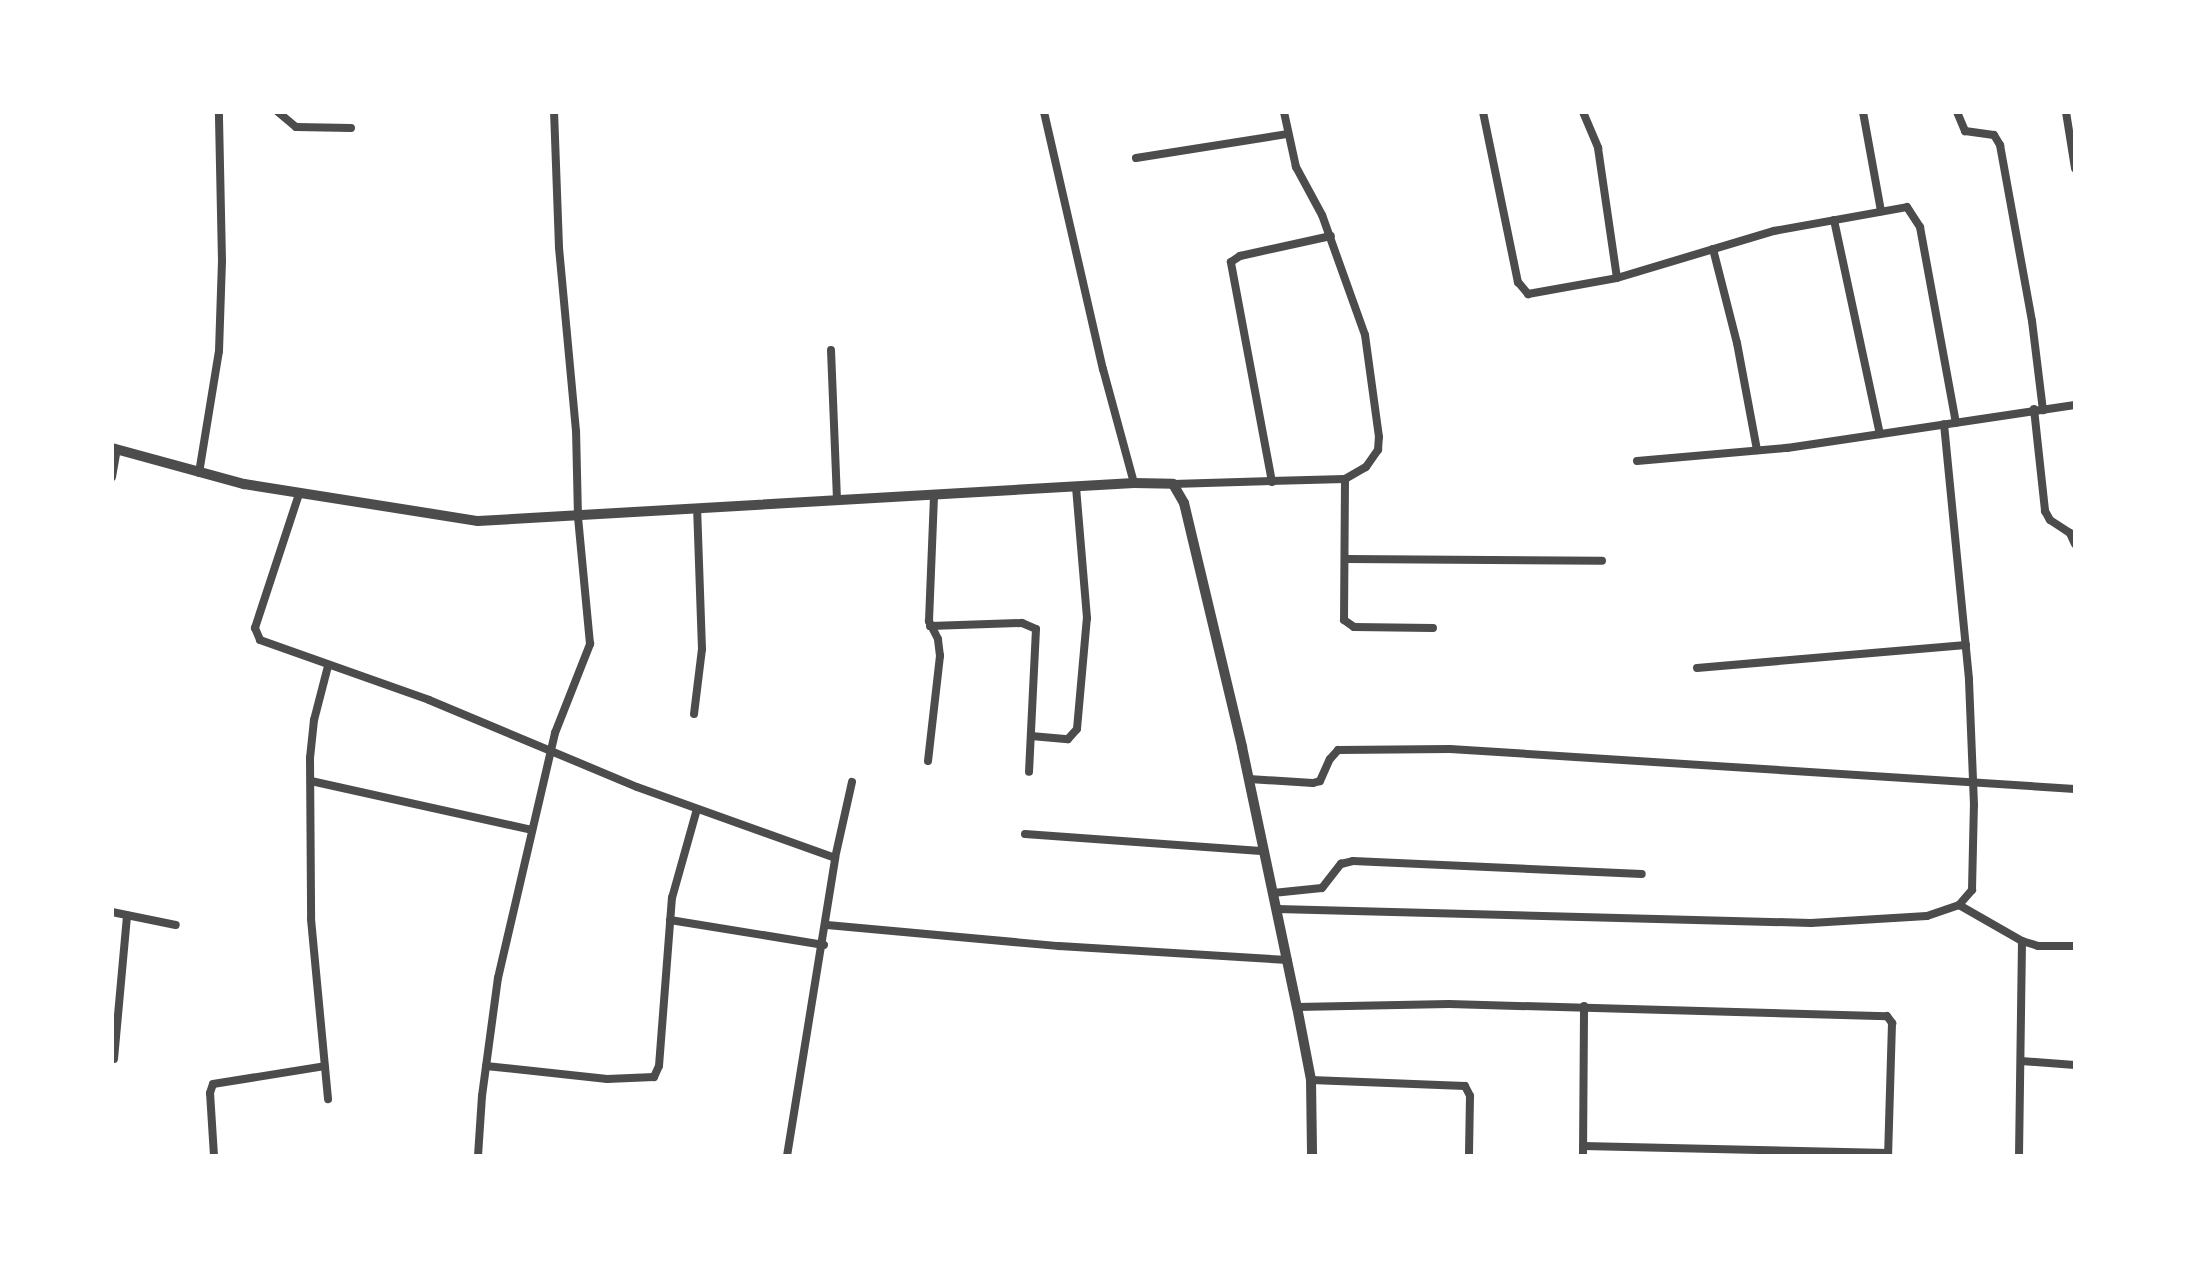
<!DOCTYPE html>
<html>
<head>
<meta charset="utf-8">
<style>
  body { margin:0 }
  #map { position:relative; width:2187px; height:1268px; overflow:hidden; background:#fff; font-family:"Fira Sans",sans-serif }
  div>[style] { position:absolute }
  .minor>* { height:8px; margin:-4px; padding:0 4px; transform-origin:4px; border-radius:4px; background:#4c4c4c }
  .tertiary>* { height:10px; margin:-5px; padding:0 5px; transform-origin:5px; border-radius:5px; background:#4c4c4c }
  span { translate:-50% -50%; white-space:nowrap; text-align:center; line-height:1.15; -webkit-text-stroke:8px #fff; paint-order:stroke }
  .frame { position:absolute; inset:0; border:114px solid #fff; pointer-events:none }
</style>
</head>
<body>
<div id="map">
  <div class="minor">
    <div style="left:278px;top:112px;width:23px;rotate:40deg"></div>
    <div style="left:296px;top:127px;width:55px;rotate:1deg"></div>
    <div style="left:1044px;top:112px;width:264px;rotate:77.1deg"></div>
    <div style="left:1103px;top:369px;width:118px;rotate:74.8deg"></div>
    <div style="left:1483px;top:112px;width:174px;rotate:78.4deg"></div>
    <div style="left:1518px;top:282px;width:16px;rotate:50deg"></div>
    <div style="left:1528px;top:294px;width:90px;rotate:-10.2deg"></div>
    <div style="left:1617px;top:278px;width:164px;rotate:-16.7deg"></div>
    <div style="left:1774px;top:231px;width:135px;rotate:-10.2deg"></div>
    <div style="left:1907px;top:207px;width:24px;rotate:57deg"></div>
    <div style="left:1920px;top:227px;width:199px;rotate:79.6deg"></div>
    <div style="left:1583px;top:112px;width:39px;rotate:67deg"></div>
    <div style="left:1598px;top:148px;width:131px;rotate:81.7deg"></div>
    <div style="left:1863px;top:112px;width:101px;rotate:79.7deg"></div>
    <div style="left:1957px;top:112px;width:21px;rotate:67deg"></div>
    <div style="left:1965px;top:131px;width:29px;rotate:8deg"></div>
    <div style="left:1994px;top:135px;width:12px;rotate:59deg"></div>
    <div style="left:2000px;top:145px;width:179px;rotate:79.7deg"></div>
    <div style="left:2032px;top:321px;width:90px;rotate:83deg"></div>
    <div style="left:2066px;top:112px;width:57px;rotate:80.9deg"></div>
    <div style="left:1136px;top:158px;width:154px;rotate:-9deg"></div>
    <div style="left:1834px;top:220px;width:219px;rotate:77.9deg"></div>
    <div style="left:1713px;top:249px;width:97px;rotate:75.7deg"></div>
    <div style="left:1737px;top:343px;width:109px;rotate:79.4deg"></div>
    <div style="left:831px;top:350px;width:149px;rotate:87.7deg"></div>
    <div style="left:2034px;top:409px;width:103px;rotate:83.8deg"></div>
    <div style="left:2045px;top:511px;width:10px;rotate:61deg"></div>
    <div style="left:2050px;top:520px;width:24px;rotate:33deg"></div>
    <div style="left:2070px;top:533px;width:12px;rotate:66deg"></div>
    <div style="left:1637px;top:461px;width:151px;rotate:-5deg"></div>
    <div style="left:1787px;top:448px;width:291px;rotate:-8.5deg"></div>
    <div style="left:199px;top:473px;width:124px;rotate:-80.7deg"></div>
    <div style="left:219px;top:351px;width:90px;rotate:-88.1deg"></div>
    <div style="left:222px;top:261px;width:149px;rotate:-91.2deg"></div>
    <div style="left:112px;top:477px;width:27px;rotate:-80deg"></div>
    <div style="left:1345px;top:479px;width:141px;rotate:90.4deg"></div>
    <div style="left:1344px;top:620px;width:12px;rotate:35deg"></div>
    <div style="left:1354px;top:627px;width:79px;rotate:0.7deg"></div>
    <div style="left:1272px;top:482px;width:224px;rotate:-100.6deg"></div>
    <div style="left:1231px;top:262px;width:11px;rotate:-34deg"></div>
    <div style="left:1240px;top:256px;width:93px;rotate:-12.4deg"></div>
    <div style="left:1173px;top:484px;width:172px;rotate:-1.7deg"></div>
    <div style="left:1345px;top:479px;width:24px;rotate:-30deg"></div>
    <div style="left:1366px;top:467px;width:21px;rotate:-55deg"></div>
    <div style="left:1378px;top:450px;width:13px;rotate:-86deg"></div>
    <div style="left:1379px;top:437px;width:103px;rotate:-97.8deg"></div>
    <div style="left:1365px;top:335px;width:127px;rotate:-109.7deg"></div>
    <div style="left:1322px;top:215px;width:55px;rotate:-118.4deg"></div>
    <div style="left:1296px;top:167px;width:56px;rotate:-102.3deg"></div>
    <div style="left:299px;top:494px;width:141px;rotate:108.2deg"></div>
    <div style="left:255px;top:628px;width:13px;rotate:67deg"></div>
    <div style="left:260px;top:640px;width:179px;rotate:19.5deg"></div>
    <div style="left:429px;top:700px;width:225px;rotate:22.7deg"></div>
    <div style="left:637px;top:787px;width:210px;rotate:19.7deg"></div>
    <div style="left:1346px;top:559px;width:256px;rotate:0.4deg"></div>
    <div style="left:930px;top:626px;width:92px;rotate:-1.9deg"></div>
    <div style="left:1022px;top:623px;width:15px;rotate:23deg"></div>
    <div style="left:1036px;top:629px;width:143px;rotate:92.8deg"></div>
    <div style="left:328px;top:666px;width:56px;rotate:104.5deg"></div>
    <div style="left:314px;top:720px;width:38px;rotate:96deg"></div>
    <div style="left:310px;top:758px;width:161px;rotate:89.6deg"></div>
    <div style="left:311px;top:919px;width:181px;rotate:84.6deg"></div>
    <div style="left:1697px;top:668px;width:270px;rotate:-4.9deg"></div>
    <div style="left:694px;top:714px;width:65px;rotate:-83deg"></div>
    <div style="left:702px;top:649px;width:140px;rotate:-92deg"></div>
    <div style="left:1031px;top:736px;width:37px;rotate:5deg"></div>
    <div style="left:1068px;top:739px;width:13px;rotate:-48deg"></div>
    <div style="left:1077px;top:729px;width:111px;rotate:-84.9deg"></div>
    <div style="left:1087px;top:618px;width:130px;rotate:-94.8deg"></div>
    <div style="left:928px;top:761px;width:106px;rotate:-83.5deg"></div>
    <div style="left:940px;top:656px;width:17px;rotate:-97deg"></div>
    <div style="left:938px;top:639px;width:20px;rotate:-117deg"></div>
    <div style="left:929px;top:621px;width:126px;rotate:-87.7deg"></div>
    <div style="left:1249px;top:779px;width:64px;rotate:3.6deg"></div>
    <div style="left:1313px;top:783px;width:7px;rotate:-16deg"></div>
    <div style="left:1320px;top:781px;width:24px;rotate:-66deg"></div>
    <div style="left:1330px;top:759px;width:12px;rotate:-48deg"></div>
    <div style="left:1338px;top:750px;width:112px;rotate:-0.5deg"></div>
    <div style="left:1450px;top:749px;width:626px;rotate:3.66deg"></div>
    <div style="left:311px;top:781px;width:226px;rotate:12.5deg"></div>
    <div style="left:1025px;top:834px;width:240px;rotate:4.1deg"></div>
    <div style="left:1273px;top:893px;width:49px;rotate:-5.8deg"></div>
    <div style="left:1322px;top:888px;width:31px;rotate:-52deg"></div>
    <div style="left:1341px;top:864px;width:12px;rotate:-14deg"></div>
    <div style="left:1353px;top:861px;width:289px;rotate:2.6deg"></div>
    <div style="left:1959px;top:905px;width:73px;rotate:29.7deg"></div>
    <div style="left:2022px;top:941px;width:17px;rotate:17deg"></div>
    <div style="left:2038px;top:946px;width:37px"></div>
    <div style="left:1277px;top:909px;width:534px;rotate:1.5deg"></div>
    <div style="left:1811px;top:923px;width:116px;rotate:-3.5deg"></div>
    <div style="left:1927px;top:916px;width:34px;rotate:-19deg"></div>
    <div style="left:1959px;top:905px;width:20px;rotate:-49deg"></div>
    <div style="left:1972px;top:890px;width:85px;rotate:-88.7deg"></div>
    <div style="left:1974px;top:805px;width:126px;rotate:-92.3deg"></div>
    <div style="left:1969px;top:679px;width:256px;rotate:-95.6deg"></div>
    <div style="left:112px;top:912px;width:65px;rotate:11.5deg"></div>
    <div style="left:670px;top:920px;width:156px;rotate:9.2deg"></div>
    <div style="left:827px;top:925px;width:233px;rotate:5.2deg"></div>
    <div style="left:1059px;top:946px;width:229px;rotate:3.5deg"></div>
    <div style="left:1297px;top:1007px;width:152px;rotate:-1.1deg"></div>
    <div style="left:1449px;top:1004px;width:438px;rotate:1.6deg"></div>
    <div style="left:1887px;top:1016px;width:9px;rotate:54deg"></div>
    <div style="left:1892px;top:1023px;width:133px;rotate:91.7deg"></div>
    <div style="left:114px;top:1059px;width:144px;rotate:-84.8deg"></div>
    <div style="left:2021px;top:1061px;width:54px;rotate:4.2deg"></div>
    <div style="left:486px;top:1066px;width:122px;rotate:6.1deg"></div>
    <div style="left:607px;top:1079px;width:47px;rotate:-2.4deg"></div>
    <div style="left:654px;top:1077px;width:12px;rotate:-66deg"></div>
    <div style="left:659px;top:1066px;width:169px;rotate:-85.6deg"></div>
    <div style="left:672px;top:898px;width:92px;rotate:-74.3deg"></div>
    <div style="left:1311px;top:1080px;width:154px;rotate:2.2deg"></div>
    <div style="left:1465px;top:1086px;width:11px;rotate:63deg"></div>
    <div style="left:1470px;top:1096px;width:60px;rotate:91deg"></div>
    <div style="left:1583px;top:1146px;width:305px;rotate:1.3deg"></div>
    <div style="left:214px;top:1156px;width:63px;rotate:-93.6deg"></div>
    <div style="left:210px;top:1093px;width:9px;rotate:-72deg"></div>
    <div style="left:213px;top:1084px;width:113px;rotate:-9.1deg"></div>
    <div style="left:478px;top:1156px;width:60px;rotate:-86.2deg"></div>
    <div style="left:482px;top:1096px;width:119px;rotate:-82.3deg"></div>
    <div style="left:498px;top:978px;width:252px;rotate:-76.9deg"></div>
    <div style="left:555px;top:733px;width:96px;rotate:-68.5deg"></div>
    <div style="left:590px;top:644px;width:128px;rotate:-95.4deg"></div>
    <div style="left:578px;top:517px;width:86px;rotate:-91.3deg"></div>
    <div style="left:576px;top:431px;width:185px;rotate:-95.3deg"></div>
    <div style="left:559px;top:247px;width:135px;rotate:-92.1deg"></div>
    <div style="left:787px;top:1156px;width:302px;rotate:-80.8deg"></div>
    <div style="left:835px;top:858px;width:78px;rotate:-77.4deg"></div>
    <div style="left:1583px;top:1156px;width:150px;rotate:-89.6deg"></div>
    <div style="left:2019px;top:1156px;width:215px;rotate:-89.2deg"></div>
  </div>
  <div class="tertiary">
    <div style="left:112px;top:448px;width:137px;rotate:15.3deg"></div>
    <div style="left:244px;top:484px;width:237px;rotate:9deg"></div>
    <div style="left:478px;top:521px;width:657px;rotate:-3.32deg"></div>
    <div style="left:1134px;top:483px;width:39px;rotate:1deg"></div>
    <div style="left:1173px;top:484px;width:22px;rotate:60deg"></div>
    <div style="left:1184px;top:503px;width:251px;rotate:76.6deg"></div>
    <div style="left:1242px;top:747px;width:266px;rotate:78.1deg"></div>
    <div style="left:1297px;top:1007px;width:74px;rotate:79.1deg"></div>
    <div style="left:1311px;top:1080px;width:76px;rotate:89.2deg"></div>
  </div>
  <div class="frame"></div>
</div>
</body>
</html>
